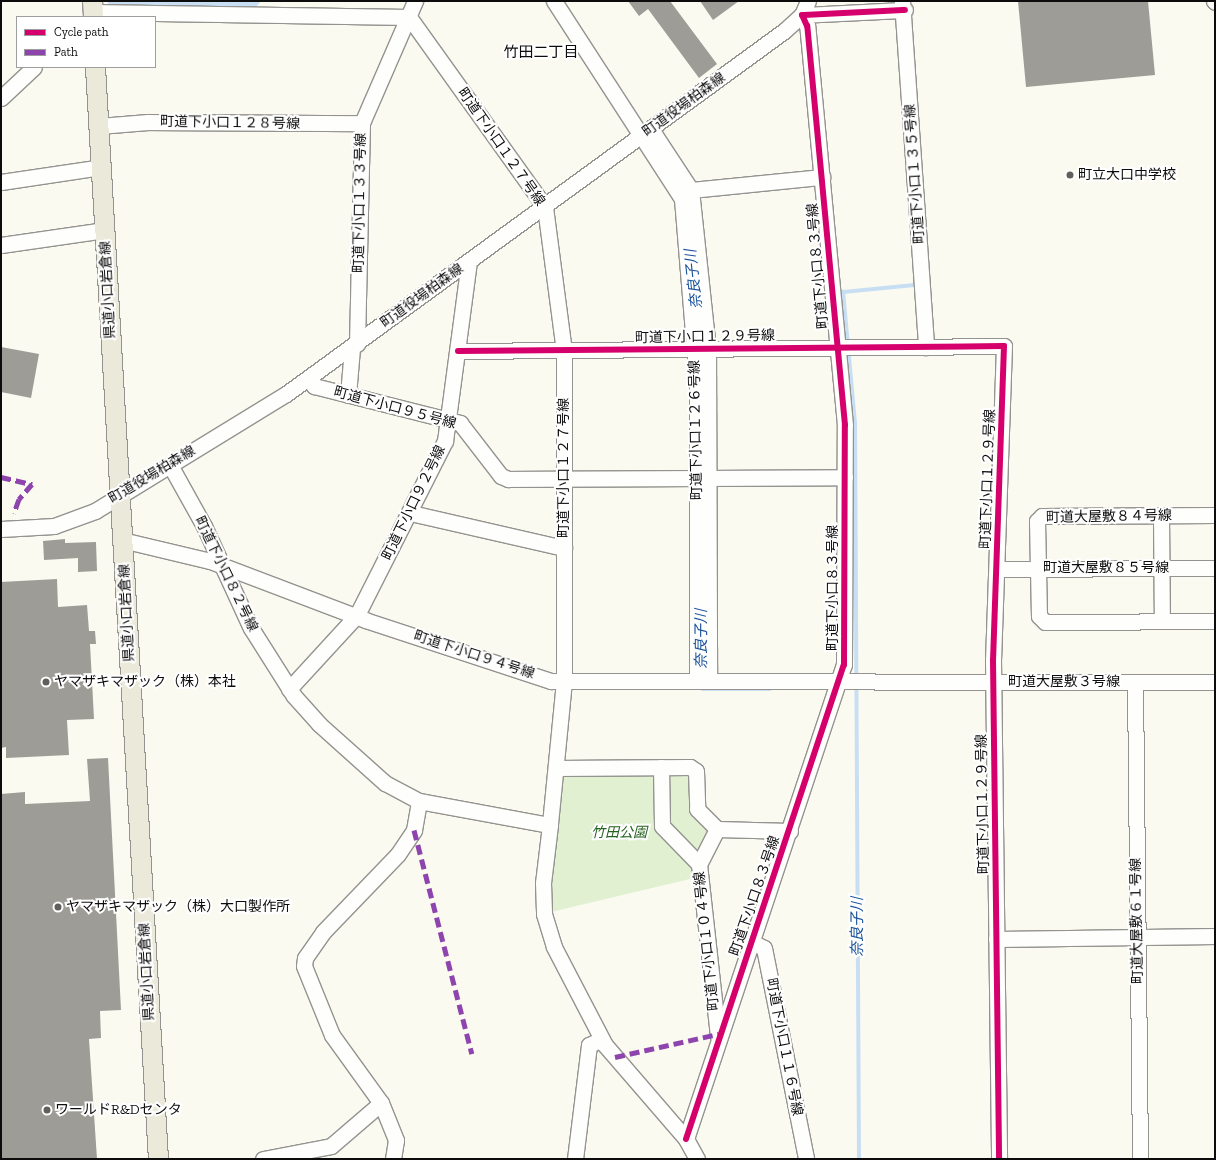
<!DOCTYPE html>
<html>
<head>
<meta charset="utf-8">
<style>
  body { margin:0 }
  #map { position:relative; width:1216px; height:1160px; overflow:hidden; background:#fbfaf0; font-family:"Zilla Slab","Noto Sans JP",serif }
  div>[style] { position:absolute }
  .green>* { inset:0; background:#e0f0d1 }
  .water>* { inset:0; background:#c8dff3 }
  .stream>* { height:4px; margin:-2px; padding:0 2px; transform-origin:2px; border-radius:2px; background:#c8dff3 }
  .building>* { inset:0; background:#9e9c96 }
  .roads { filter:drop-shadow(1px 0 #94938f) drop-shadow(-1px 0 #94938f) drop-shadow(0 1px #94938f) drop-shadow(0 -1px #94938f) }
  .minor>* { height:15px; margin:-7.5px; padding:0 7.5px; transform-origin:7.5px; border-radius:7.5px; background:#fefefd }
  .major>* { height:19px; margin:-9.5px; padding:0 9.5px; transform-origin:9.5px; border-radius:9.5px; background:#ebe9d9 }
  .quiet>* { height:5px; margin-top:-2.5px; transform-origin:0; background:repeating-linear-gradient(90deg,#8e44ad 0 10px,transparent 0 15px) }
  .cycleway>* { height:6px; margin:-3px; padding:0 3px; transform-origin:3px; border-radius:3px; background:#d6006c }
  .dots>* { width:11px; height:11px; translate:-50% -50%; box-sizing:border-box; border:2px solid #fff; border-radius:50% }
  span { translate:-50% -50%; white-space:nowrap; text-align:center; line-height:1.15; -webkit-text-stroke:4px #fff; paint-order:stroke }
  .street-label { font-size:14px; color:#0c0c0c }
  .poi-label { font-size:14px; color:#0c0c0c }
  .left { translate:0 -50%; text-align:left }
  .park-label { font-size:14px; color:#24621f; font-style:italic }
  .neighbourhood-label { font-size:15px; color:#0c0c0c }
  .water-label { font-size:15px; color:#19519a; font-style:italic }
  .frame { position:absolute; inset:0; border:2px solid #0c0c0c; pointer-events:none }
  .legend { position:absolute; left:16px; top:16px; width:140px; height:52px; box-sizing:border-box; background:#fff; border:1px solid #9e9e9e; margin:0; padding:5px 7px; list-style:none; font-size:12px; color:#0c0c0c }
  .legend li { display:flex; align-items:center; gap:8px; height:20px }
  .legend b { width:20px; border:1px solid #9e9e9e }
</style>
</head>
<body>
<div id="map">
  <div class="green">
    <div style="clip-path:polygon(688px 771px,710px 835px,694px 878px,551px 912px,551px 878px,562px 775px)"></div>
  </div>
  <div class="water">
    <div style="clip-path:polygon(108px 1px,261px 1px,256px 7px,108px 5px)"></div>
  </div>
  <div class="stream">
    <div style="left:703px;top:683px;width:6px;rotate:90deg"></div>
    <div style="left:703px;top:689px;width:67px"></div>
    <div style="left:859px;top:1159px;width:736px;rotate:-90.31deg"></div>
    <div style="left:855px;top:423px;width:132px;rotate:-95.2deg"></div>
    <div style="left:843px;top:292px;width:72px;rotate:-5.6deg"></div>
    <div style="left:915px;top:285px;width:4px;rotate:-90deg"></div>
  </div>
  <div class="building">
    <div style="clip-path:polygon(628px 1px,670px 1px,717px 64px,699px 78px,648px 9px,639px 16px)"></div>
    <div style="clip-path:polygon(700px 1px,739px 1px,713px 20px)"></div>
    <div style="clip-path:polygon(1018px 1px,1148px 1px,1155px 75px,1026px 87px)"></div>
    <div style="clip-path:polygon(1px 347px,39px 354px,31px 398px,1px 392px)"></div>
    <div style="clip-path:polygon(65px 539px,65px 543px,96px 542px,97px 571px,78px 572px,78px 558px,44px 560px,43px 541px)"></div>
    <div style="clip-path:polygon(57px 579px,58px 607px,87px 605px,89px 631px,95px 631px,96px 644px,90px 644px,94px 719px,67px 720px,69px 755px,6px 758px,6px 747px,1px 748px,1px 582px)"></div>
    <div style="clip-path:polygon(108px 758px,121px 1010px,100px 1011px,101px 1038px,89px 1039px,97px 1159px,1px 1159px,1px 794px,25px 792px,25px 804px,90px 801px,87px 759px)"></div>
  </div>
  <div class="roads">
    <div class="minor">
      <div style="left:554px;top:1px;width:236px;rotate:57.1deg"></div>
      <div style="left:682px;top:199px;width:184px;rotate:85.3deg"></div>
      <div style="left:697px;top:382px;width:299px;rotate:90deg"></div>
      <div style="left:902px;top:1px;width:347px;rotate:86deg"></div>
      <div style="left:1214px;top:1px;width:1px;rotate:45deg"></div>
      <div style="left:92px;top:12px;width:317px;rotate:0.9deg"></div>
      <div style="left:409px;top:17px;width:234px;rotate:54.4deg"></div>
      <div style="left:545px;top:207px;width:145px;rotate:82.5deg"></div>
      <div style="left:564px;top:351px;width:330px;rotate:90deg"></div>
      <div style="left:564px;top:681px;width:145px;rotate:95.6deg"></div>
      <div style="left:1px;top:98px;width:45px;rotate:-43.2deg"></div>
      <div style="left:99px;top:126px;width:49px;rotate:-4.7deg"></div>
      <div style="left:148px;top:122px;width:214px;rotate:0.3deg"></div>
      <div style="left:651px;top:129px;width:73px;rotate:56.7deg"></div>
      <div style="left:691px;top:190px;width:160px;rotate:83.9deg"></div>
      <div style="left:708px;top:349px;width:332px;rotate:89.8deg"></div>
      <div style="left:1px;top:182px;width:101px;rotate:-8.5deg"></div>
      <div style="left:691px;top:190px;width:132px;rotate:-5.7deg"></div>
      <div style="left:1px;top:245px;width:105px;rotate:-8.2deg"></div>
      <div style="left:357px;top:344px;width:221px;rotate:-88.7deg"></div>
      <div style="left:362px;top:123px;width:133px;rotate:-66.5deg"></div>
      <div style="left:458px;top:351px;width:546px;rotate:-0.52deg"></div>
      <div style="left:1004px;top:346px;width:314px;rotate:92deg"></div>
      <div style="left:993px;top:660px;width:499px;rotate:89.3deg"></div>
      <div style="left:309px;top:379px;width:9px;rotate:54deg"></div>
      <div style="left:314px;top:386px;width:151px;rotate:14.2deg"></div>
      <div style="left:460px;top:423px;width:67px;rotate:52.3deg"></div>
      <div style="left:501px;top:476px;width:8px;rotate:23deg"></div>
      <div style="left:508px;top:479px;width:337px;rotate:-0.3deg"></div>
      <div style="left:348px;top:395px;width:47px;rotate:-85.1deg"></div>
      <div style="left:170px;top:465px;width:70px;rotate:60.9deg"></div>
      <div style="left:204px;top:526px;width:112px;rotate:65.3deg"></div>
      <div style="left:251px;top:628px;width:80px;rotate:57.7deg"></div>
      <div style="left:294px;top:696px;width:38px;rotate:48deg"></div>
      <div style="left:319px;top:724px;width:89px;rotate:41.8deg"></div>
      <div style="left:385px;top:783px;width:38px;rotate:28deg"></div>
      <div style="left:419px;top:801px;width:133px;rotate:10.4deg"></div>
      <div style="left:550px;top:825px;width:58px;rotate:96.9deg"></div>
      <div style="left:543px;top:883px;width:31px;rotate:88deg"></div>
      <div style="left:544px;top:914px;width:34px;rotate:73deg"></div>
      <div style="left:554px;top:947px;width:110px;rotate:62.5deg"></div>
      <div style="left:605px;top:1045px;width:124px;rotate:49.2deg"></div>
      <div style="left:686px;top:1139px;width:23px;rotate:61deg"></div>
      <div style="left:411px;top:513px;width:157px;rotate:12.9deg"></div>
      <div style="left:1215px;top:515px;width:173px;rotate:179.7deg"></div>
      <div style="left:1042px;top:516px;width:7px;rotate:135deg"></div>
      <div style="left:1037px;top:521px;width:95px;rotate:88.8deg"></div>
      <div style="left:1039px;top:616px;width:8px;rotate:45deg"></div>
      <div style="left:1045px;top:622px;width:170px;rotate:-0.3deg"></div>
      <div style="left:1161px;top:516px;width:105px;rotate:89.5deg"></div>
      <div style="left:1px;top:529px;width:53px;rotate:-3.2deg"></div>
      <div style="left:54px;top:526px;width:44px;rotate:-20.1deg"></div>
      <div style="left:95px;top:511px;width:224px;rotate:-31.5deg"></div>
      <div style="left:286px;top:394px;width:616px;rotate:-36.09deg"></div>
      <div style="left:784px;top:31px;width:24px;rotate:-42deg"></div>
      <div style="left:802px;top:15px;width:15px;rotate:-67deg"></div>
      <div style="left:122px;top:540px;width:90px;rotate:13.4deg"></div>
      <div style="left:210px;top:561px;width:166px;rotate:20.8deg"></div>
      <div style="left:365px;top:620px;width:196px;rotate:18.2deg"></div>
      <div style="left:551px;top:681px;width:664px;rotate:0.09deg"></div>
      <div style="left:997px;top:569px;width:218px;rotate:-0.3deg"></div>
      <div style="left:1135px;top:682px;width:477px;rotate:89.4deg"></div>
      <div style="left:289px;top:689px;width:100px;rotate:-47.4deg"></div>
      <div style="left:357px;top:615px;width:195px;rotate:-63.2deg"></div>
      <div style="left:445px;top:441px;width:181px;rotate:-82.4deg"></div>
      <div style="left:661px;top:767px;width:59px;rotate:89deg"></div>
      <div style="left:662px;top:826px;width:53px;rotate:45.8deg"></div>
      <div style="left:556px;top:768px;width:134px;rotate:-0.4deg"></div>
      <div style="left:690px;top:767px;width:7px;rotate:34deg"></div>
      <div style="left:696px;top:771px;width:38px;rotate:88deg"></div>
      <div style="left:697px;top:809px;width:28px;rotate:45deg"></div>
      <div style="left:717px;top:829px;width:73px;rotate:1.6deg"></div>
      <div style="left:717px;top:829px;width:39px;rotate:117deg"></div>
      <div style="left:699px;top:864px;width:173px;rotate:83.7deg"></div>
      <div style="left:996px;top:939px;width:219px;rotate:-0.8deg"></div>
      <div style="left:752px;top:942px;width:13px;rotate:27deg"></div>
      <div style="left:764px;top:948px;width:215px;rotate:78.7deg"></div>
      <div style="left:686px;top:1139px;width:500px;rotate:-71.6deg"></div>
      <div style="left:844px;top:665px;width:240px;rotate:-89.8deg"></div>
      <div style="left:845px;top:425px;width:401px;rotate:-95.4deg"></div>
      <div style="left:807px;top:26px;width:12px;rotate:-114deg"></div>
      <div style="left:802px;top:15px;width:103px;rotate:-2.8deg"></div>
      <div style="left:263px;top:1159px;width:69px;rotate:-10.8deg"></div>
      <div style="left:331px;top:1146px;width:66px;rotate:-40.7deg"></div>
      <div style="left:393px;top:1159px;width:19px;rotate:-81deg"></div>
      <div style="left:396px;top:1140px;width:40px;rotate:-112deg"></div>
      <div style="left:381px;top:1103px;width:84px;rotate:-125.8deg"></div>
      <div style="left:332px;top:1035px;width:74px;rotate:-112.1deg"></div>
      <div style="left:304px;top:966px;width:8px;rotate:-83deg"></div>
      <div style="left:305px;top:958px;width:32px;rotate:-55deg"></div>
      <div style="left:323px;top:932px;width:108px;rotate:-46.1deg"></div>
      <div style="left:398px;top:854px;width:29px;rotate:-56deg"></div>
      <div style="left:414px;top:830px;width:29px;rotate:-80deg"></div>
      <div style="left:575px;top:1159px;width:115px;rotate:-83deg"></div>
      <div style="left:589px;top:1045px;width:14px;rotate:-25deg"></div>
    </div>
    <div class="major">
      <div style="left:92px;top:1px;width:16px;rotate:86deg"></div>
      <div style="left:95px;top:67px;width:1094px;rotate:86.7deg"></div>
    </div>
  </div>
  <div class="quiet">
    <div style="left:1px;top:477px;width:32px;rotate:13deg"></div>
    <div style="left:32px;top:484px;width:20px;rotate:131deg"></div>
    <div style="left:19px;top:499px;width:15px;rotate:110deg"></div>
    <div style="left:414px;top:830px;width:231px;rotate:75.5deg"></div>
    <div style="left:615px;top:1057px;width:106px;rotate:-12.6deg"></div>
  </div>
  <div class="cycleway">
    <div style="left:458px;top:351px;width:546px;rotate:-0.52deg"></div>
    <div style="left:1004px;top:346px;width:314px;rotate:92deg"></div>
    <div style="left:993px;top:660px;width:499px;rotate:89.3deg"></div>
    <div style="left:686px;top:1139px;width:500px;rotate:-71.6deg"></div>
    <div style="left:844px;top:665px;width:240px;rotate:-89.8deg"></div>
    <div style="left:845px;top:425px;width:401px;rotate:-95.4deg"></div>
    <div style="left:807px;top:26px;width:12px;rotate:-114deg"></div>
    <div style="left:802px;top:15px;width:103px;rotate:-2.8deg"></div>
  </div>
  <div class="dots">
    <div style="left:1070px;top:175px;background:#605f5c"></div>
    <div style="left:46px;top:682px;background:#605f5c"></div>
    <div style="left:58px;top:907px;background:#605f5c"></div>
    <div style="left:47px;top:1110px;background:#605f5c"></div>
  </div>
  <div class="street-label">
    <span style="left:684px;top:105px;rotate:-36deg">町道役場柏森線</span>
    <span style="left:230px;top:123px;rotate:1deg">町道下小口１２８号線</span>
    <span style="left:501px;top:147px;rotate:55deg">町道下小口１２７号線</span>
    <span style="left:915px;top:174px;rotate:-94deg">町道下小口１３５号線</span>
    <span style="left:360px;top:203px;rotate:-89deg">町道下小口１３３号線</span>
    <span style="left:818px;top:266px;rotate:-95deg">町道下小口８３号線</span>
    <span style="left:108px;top:290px;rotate:-93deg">県道小口岩倉線</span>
    <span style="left:422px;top:296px;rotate:-36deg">町道役場柏森線</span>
    <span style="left:705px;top:337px;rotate:-1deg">町道下小口１２９号線</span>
    <span style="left:395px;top:408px;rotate:15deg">町道下小口９５号線</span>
    <span style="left:696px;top:430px;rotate:-91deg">町道下小口１２６号線</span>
    <span style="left:564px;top:468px;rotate:-90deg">町道下小口１２７号線</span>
    <span style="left:152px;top:475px;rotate:-31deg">町道役場柏森線</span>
    <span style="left:988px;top:479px;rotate:-88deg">町道下小口１２９号線</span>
    <span style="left:414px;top:503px;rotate:-64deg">町道下小口９２号線</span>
    <span style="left:1109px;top:517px;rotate:-1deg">町道大屋敷８４号線</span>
    <span style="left:1106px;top:568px">町道大屋敷８５号線</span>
    <span style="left:226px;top:574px;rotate:64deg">町道下小口８２号線</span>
    <span style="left:833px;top:588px;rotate:-90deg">町道下小口８３号線</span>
    <span style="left:127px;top:613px;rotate:-93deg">県道小口岩倉線</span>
    <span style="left:474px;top:655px;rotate:18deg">町道下小口９４号線</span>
    <span style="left:1064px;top:682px">町道大屋敷３号線</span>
    <span style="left:983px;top:804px;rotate:-91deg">町道下小口１２９号線</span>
    <span style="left:755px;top:896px;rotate:-71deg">町道下小口８３号線</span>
    <span style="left:1137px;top:921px;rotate:-91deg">町道大屋敷６１号線</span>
    <span style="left:707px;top:941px;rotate:-96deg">町道下小口１０４号線</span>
    <span style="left:147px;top:972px;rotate:-93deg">県道小口岩倉線</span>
    <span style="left:784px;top:1047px;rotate:79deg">町道下小口１１６号線</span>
  </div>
  <div class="poi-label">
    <span class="left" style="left:1078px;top:175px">町立大口中学校</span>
    <span class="left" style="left:54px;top:682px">ヤマザキマザック（株）本社</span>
    <span class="left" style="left:66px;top:907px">ヤマザキマザック（株）大口製作所</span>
    <span class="left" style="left:55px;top:1110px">ワールドR&amp;Dセンタ</span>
  </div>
  <div class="park-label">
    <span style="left:619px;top:833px">竹田公園</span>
  </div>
  <div class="neighbourhood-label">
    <span style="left:541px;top:53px">竹田二丁目</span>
  </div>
  <div class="water-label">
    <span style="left:694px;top:279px;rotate:-96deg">奈良子川</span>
    <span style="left:702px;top:639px;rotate:-90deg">奈良子川</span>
    <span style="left:858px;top:927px;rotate:-90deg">奈良子川</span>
  </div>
  <div class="frame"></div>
  <ul class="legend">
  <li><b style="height:5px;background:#d6006c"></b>Cycle path</li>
  <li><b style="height:5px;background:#8e44ad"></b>Path</li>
  </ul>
</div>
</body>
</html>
